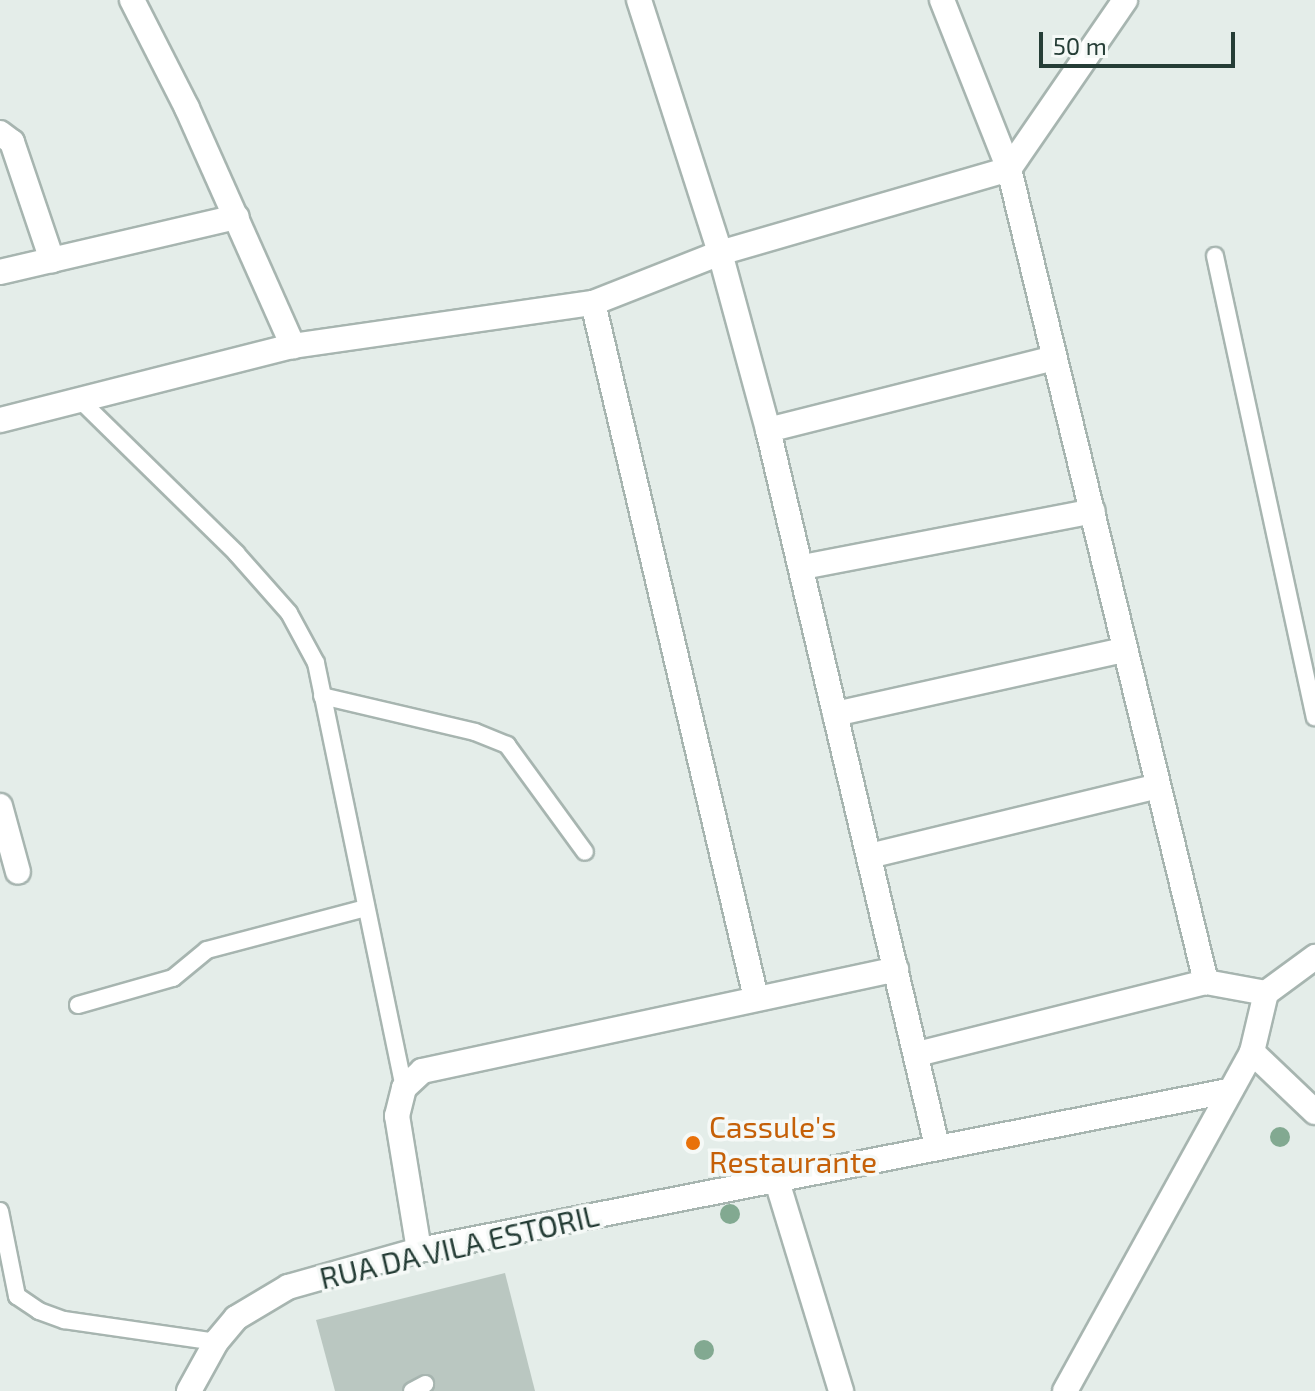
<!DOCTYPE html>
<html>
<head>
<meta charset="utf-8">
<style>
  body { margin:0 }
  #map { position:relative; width:1315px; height:1391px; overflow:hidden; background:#e4ede9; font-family:"Exo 2",sans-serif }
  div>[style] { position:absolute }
  .building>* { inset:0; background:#bac7c1 }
  .roads { filter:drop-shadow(2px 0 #a7b5b0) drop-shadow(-2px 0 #a7b5b0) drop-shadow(0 2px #a7b5b0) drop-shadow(0 -2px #a7b5b0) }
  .service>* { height:16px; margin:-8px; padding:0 8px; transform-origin:8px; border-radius:8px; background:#fff }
  .minor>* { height:24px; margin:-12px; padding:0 12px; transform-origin:12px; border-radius:12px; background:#fff }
  .trees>* { width:20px; height:20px; margin:-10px; border-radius:50%; background:#82a991 }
  .dots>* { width:22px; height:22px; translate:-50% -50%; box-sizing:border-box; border:4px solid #f5f9f7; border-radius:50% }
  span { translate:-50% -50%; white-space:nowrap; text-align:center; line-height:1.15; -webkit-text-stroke:7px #f5f9f7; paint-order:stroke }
  .food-label { font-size:30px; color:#c56008 }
  .left { translate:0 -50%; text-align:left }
  .street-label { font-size:30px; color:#253d36 }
  .scale { position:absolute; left:1039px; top:32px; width:196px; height:36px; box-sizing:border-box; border:4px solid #253d36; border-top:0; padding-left:10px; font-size:24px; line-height:28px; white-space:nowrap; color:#253d36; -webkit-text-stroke:6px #f5f9f7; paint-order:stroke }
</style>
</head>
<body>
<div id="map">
  <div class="building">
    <div style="clip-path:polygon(505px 1273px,535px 1391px,335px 1391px,316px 1320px)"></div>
  </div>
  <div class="roads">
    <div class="service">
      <div style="left:1215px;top:256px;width:472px;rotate:77.8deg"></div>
      <div style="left:80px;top:400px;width:219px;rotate:44.4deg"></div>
      <div style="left:236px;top:553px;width:80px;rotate:48.5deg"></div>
      <div style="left:289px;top:613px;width:57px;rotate:61.6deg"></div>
      <div style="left:316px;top:663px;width:434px;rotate:78.3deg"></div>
      <div style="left:322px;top:696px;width:157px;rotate:13.2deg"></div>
      <div style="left:475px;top:732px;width:35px;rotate:22deg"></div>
      <div style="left:507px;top:745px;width:132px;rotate:53.9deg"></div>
      <div style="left:78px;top:1005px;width:99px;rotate:-15.9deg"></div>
      <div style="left:173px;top:978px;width:44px;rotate:-39.5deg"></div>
      <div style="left:207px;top:950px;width:164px;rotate:-14.8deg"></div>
      <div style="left:0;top:1211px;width:87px;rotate:78.7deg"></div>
      <div style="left:17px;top:1296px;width:27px;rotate:34deg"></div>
      <div style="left:39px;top:1311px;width:27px;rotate:20deg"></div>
      <div style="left:64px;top:1320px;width:154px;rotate:8.2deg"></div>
      <div style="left:412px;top:1391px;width:15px;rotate:-28deg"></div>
    </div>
    <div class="minor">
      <div style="left:132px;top:0;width:121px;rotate:63deg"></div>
      <div style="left:187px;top:108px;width:261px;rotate:66deg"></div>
      <div style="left:639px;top:0;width:266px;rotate:72.2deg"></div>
      <div style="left:720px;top:253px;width:183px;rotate:74.8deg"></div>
      <div style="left:768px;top:430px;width:736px;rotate:76.72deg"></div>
      <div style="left:942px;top:0;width:182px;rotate:68.4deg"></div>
      <div style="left:1009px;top:169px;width:837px;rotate:76.38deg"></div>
      <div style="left:0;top:133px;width:15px;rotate:37deg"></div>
      <div style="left:12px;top:142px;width:125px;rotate:71.3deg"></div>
      <div style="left:0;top:272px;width:243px;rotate:-13.1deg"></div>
      <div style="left:593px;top:303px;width:714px;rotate:76.8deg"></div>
      <div style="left:0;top:420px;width:302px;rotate:-14.2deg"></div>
      <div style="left:293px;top:346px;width:303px;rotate:-8.2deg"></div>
      <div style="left:593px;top:303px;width:136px;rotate:-21.5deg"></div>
      <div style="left:720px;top:253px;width:301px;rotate:-16.2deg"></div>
      <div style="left:1009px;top:169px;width:205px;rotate:-55.5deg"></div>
      <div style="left:768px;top:430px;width:295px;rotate:-14.1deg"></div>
      <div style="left:803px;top:567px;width:295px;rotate:-10.9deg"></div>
      <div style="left:835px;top:714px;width:295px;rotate:-12.5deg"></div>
      <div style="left:0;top:806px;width:68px;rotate:74.7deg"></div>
      <div style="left:869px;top:856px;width:297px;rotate:-13.6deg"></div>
      <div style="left:1252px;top:1052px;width:87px;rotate:43.6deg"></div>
      <div style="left:917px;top:1054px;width:298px;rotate:-14deg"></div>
      <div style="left:1206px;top:982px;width:61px;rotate:10.4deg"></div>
      <div style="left:776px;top:1178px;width:223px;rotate:73deg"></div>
      <div style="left:419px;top:1250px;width:136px;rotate:-99.3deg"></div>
      <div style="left:397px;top:1116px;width:29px;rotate:-76deg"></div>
      <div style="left:404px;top:1088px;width:25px;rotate:-43deg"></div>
      <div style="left:422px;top:1071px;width:485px;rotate:-12.1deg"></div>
      <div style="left:189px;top:1391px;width:56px;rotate:-61.1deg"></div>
      <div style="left:216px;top:1342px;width:31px;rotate:-50deg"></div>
      <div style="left:236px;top:1318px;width:61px;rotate:-30.8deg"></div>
      <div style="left:288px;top:1287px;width:136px;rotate:-15.8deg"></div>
      <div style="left:419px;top:1250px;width:824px;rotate:-11.12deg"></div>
      <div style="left:1065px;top:1391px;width:387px;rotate:-61.1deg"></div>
      <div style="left:1252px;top:1052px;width:61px;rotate:-76.7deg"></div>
      <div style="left:1266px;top:993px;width:61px;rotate:-36.3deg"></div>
    </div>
  </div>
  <div class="trees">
    <div style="left:1280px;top:1137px"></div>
    <div style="left:730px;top:1214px"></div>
    <div style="left:704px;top:1350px"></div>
  </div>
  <div class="dots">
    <div style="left:693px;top:1143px;background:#e8710a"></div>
  </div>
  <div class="food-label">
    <span class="left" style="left:709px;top:1143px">Cassule's<br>Restaurante</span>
  </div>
  <div class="street-label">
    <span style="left:459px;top:1246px;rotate:-13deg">RUA DA VILA ESTORIL</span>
  </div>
  <div class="scale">50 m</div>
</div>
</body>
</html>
